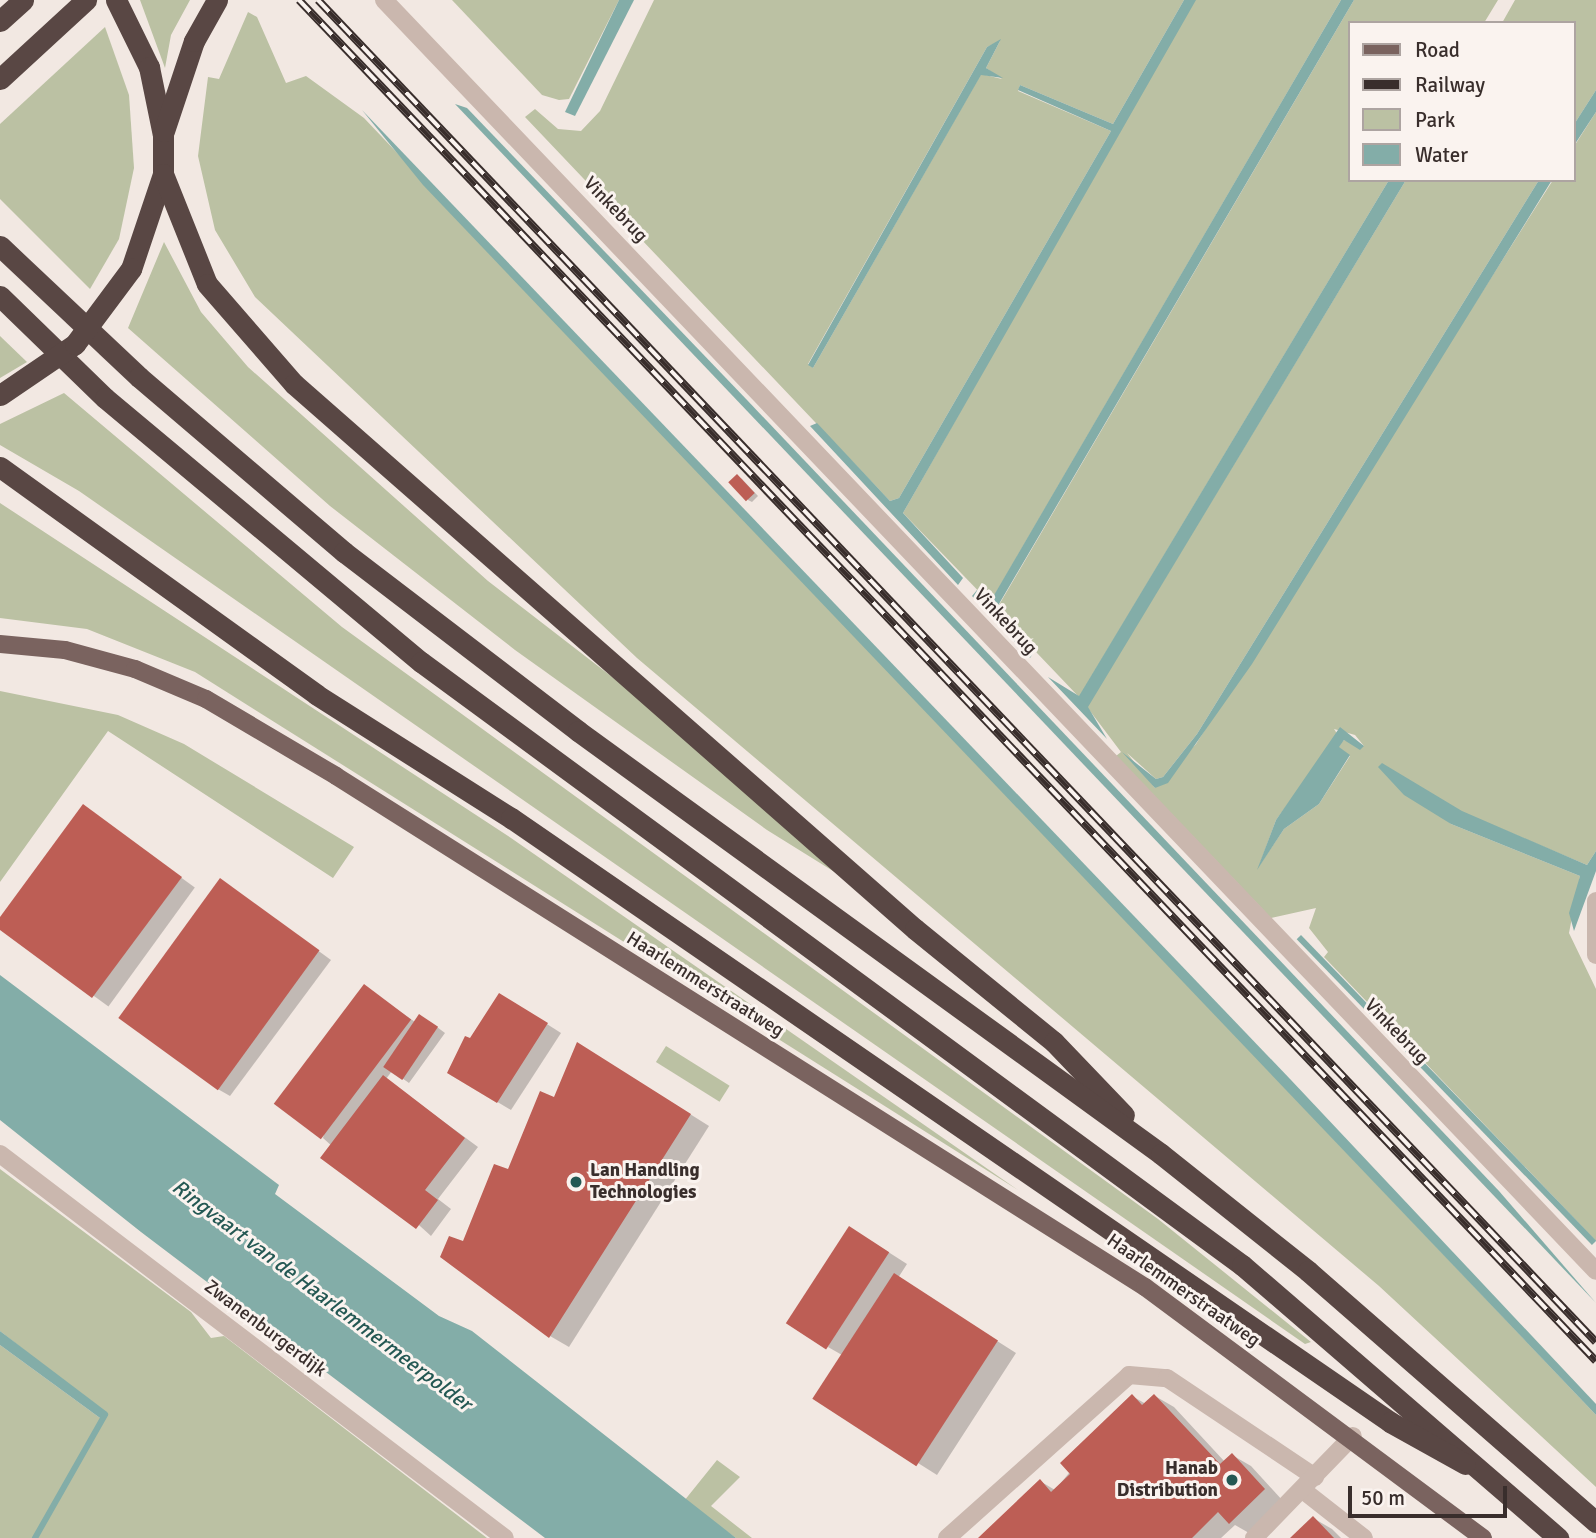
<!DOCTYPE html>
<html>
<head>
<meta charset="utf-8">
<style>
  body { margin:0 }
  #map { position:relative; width:1596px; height:1538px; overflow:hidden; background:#f2e8e2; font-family:Signika,sans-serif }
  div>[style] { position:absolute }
  .green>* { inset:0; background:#bbc1a3; transform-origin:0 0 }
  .water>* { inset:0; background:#83ada8; transform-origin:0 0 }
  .shadow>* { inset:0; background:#0003; transform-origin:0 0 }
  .stream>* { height:6px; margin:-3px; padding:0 3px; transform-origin:3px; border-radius:3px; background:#83ada8 }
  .building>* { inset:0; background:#bd5e55; transform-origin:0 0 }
  .minor>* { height:18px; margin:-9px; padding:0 9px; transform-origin:9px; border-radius:9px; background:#cab7ae }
  .major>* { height:18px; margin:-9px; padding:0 9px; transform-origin:9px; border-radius:9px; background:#7a635f }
  .highway>* { height:21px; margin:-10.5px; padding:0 10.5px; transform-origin:10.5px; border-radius:10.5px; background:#594744 }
  .rail>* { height:8px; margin-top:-4px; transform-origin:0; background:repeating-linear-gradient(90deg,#faf3ef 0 16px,#392e2c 0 32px); box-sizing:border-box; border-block:2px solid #392e2c }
  .highway-bridge>* { height:21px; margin:-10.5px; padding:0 10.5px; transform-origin:10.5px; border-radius:10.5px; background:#594744 }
  .dots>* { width:19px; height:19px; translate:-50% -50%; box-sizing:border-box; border:4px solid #faf3ef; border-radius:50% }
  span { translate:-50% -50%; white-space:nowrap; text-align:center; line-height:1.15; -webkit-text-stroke:6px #faf3ef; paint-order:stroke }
  .street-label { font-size:19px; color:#392e2c }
  .poi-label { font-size:19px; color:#392e2c; font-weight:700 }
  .left { translate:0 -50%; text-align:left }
  .right { translate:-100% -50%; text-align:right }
  .water-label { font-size:21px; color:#245853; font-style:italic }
  .legend { position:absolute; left:1348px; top:21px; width:228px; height:161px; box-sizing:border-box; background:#faf3ef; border:2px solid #ada4a1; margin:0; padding:9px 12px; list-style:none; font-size:21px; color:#392e2c }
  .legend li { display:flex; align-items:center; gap:14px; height:35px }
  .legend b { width:35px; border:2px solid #ada4a1 }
  .scale { position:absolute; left:1348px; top:1486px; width:159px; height:32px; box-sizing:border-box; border:4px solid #392e2c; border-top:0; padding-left:9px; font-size:21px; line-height:24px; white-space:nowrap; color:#392e2c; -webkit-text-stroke:5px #faf3ef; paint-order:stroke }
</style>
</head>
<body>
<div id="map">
  <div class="green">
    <div style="clip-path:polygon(140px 0,190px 0,171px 35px,165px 68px)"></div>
    <div style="clip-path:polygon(452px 0,619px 0,569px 99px,559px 100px,542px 95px)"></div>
    <div style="clip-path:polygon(evenodd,654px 0,1184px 0,1113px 124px,1020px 85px,1018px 91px,1111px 131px,899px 498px,890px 501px,525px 117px,535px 109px,558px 129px,581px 131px,600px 111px,654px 0,1000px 41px,986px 68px,1002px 79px,981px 74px,813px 368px,808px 364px,987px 47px,1000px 41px)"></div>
    <div style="clip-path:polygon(1193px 0,1341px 0,990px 603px,903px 513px)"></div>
    <div style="clip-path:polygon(1354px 0,1498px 0,1484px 23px,1349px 23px,1349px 180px,1389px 180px,1079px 697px,996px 610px)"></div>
    <div style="clip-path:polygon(1515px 0,1596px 0,1596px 90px,1573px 126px,1573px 23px,1502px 23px)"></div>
    <div style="clip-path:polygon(248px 12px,257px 17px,286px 83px,306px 76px,364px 118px,1596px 1415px,1596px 1487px,1379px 1286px,637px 658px,255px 297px,215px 230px,198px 156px,208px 77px,219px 79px)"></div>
    <div style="clip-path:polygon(105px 27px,129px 95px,134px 168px,119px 239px,90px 289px,0 199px,0 124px)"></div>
    <div style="clip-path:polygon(evenodd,1596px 112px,1596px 851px,1587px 865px,1445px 805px,1382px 764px,1451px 824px,1580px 876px,1569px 933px,1596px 989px,1596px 1241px,1324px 957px,1328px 952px,1309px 928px,1316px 908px,1271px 918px,1116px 756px,1121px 752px,1087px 707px,1406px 180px,1539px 180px,1197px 734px,1163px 777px,1156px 779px,1127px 753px,1155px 788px,1196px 744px,1553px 180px,1573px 180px,1573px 148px,1596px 112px,1334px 729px,1355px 735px,1364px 746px,1344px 740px,1338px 747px,1350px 756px,1319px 804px,1284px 829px,1259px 866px,1276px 820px,1338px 735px,1334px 729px)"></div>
    <div style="clip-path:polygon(164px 242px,201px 312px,248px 367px,488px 581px,673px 724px,857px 886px,767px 830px,515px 650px,330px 506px,128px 328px)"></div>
    <div style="clip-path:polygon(0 336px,27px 362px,0 378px)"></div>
    <div style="clip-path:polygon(64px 393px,342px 627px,1158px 1219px,1311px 1342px,1305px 1344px,79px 491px,0 445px,0 424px)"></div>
    <div style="clip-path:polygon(0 503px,511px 838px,1018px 1190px,195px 672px,87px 629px,0 618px)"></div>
    <div style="clip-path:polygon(0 691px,118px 715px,184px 744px,354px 847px,333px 878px,108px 731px,0 882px)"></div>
    <div style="left:666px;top:1046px;width:75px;height:19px;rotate:32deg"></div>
    <div style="clip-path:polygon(0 1169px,191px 1312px,211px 1338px,224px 1336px,487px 1538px,0 1538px,0 1345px,100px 1418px,108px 1416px,0 1331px)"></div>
    <div style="clip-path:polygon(717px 1460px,740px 1477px,711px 1506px,752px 1538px,736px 1538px,684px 1501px)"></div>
  </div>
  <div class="water">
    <div style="clip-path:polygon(619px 0,634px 0,575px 116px,565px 112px)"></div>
    <div style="clip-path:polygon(1184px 0,1196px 0,903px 513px,963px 578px,958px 585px,810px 426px,817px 423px,890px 501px,899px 498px,1111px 131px,1018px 90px,1020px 85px,1113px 124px)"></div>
    <div style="clip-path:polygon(1341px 0,1354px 0,996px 609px,1034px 652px,1030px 658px,972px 596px,977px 590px,990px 602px)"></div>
    <div style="clip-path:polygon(1001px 39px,986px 68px,1003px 78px,981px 75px,813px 368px,808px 365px,987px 47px)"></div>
    <div style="clip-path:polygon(1596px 90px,1596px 112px,1573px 147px,1573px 126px)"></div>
    <div style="clip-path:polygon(455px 104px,467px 108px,747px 400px,1499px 1191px,1596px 1303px)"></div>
    <div style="clip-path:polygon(362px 110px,1291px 1080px,1596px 1404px,1596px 1415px,423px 185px)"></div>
    <div style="clip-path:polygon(1389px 180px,1406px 180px,1088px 707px,1107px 739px,1048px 677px,1079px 696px)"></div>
    <div style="clip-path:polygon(1539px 180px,1552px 180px,1252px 664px,1168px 783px,1155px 788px,1122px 752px,1156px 779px,1163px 777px,1197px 734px)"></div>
    <div style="clip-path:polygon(1340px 727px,1364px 746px,1360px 750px,1344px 740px,1339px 747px,1350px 755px,1319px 804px,1284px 829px,1257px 870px,1276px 820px)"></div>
    <div style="clip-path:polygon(1382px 763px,1462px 811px,1587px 865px,1596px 851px,1596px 871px,1574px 931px,1569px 913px,1580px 876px,1451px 824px,1404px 795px,1378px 767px)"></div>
    <div style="left:1301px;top:935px;width:425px;height:6px;rotate:46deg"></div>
    <div style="clip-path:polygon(0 975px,279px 1185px,275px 1194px,439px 1316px,472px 1331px,736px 1538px,545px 1538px,141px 1232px,0 1120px)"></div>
    <div style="clip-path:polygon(0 1331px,107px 1412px,108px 1416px,100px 1418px,0 1345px)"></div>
  </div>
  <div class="shadow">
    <div style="clip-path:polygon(741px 478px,758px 496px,752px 502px,748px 500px)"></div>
    <div style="left:84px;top:807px;width:137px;height:147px;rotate:36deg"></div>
    <div style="clip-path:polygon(221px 880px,331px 960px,230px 1096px,216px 1088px)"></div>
    <div style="clip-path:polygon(364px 986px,415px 1022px,429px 1021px,445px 1033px,409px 1083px,392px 1071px,386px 1079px,478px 1147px,438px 1199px,451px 1209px,431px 1236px,323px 1138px)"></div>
    <div style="clip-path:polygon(514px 1003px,561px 1033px,511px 1110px,449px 1073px,470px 1041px)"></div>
    <div style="clip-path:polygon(596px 1055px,709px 1126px,569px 1347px,550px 1336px,464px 1244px,555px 1099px)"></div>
    <div style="clip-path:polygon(868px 1239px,907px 1264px,898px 1278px,1016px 1353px,937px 1475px,815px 1398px,842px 1355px,828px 1347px)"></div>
    <div style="clip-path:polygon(1132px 1396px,1146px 1404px,1155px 1396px,1174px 1407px,1225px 1462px,1232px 1455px,1251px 1466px,1283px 1501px,1249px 1533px,1235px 1525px,1221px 1538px,980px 1538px,1040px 1481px,1055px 1490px)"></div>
    <div style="clip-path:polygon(1313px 1518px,1332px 1529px,1341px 1538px,1292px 1538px)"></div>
  </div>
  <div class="stream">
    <div style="left:35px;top:1538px;width:142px;rotate:-60.4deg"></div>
  </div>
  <div class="building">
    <div style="left:737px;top:474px;width:26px;height:12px;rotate:47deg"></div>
    <div style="clip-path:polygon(83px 804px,182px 877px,92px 998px,0 930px,0 917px)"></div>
    <div style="left:220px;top:878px;width:123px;height:173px;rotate:36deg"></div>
    <div style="left:364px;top:984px;width:59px;height:150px;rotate:37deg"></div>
    <div style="clip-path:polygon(499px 993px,548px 1023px,497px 1103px,447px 1073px,465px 1036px,470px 1038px)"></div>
    <div style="left:419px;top:1014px;width:23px;height:64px;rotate:34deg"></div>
    <div style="clip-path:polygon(577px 1042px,691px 1114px,549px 1338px,440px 1257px,449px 1236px,463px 1241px,494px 1164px,508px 1169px,540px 1091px,554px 1097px)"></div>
    <div style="clip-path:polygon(383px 1075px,465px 1138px,425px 1190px,438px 1200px,416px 1229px,320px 1158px)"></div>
    <div style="left:849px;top:1226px;width:48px;height:116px;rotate:33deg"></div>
    <div style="left:894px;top:1273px;width:124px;height:150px;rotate:33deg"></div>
    <div style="clip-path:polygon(1132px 1394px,1142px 1405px,1154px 1394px,1220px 1464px,1232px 1453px,1265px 1489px,1229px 1524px,1218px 1512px,1192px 1538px,978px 1538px,1040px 1479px,1051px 1492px,1070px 1474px,1060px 1463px)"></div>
    <div style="clip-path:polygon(1313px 1516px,1334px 1538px,1290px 1538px)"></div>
  </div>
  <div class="minor">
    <div style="left:384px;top:0;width:1756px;rotate:46.36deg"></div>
    <div style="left:1596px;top:901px;width:54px;rotate:90deg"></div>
    <div style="left:0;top:1154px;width:634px;rotate:37.25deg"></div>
    <div style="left:1304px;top:1491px;width:76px;rotate:38.1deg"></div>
    <div style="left:947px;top:1538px;width:244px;rotate:-41.8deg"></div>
    <div style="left:1129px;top:1375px;width:38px;rotate:5deg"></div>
    <div style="left:1167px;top:1378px;width:178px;rotate:33.8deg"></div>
    <div style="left:1254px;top:1538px;width:142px;rotate:-45.9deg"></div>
  </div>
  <div class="major">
    <div style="left:0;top:644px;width:65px;rotate:5.3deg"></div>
    <div style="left:65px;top:650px;width:73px;rotate:15.2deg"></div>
    <div style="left:135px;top:669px;width:77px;rotate:22.9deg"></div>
    <div style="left:206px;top:699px;width:151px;rotate:30.6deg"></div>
    <div style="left:336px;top:776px;width:957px;rotate:32.28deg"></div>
    <div style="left:1145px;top:1287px;width:421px;rotate:36.6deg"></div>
  </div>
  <div class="highway">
    <div style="left:116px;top:0;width:75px;rotate:63.8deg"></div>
    <div style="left:149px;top:67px;width:69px;rotate:78.4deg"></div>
    <div style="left:163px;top:135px;width:39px;rotate:90deg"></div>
    <div style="left:163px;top:174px;width:100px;rotate:108.6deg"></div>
    <div style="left:0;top:21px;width:31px;rotate:-42deg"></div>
    <div style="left:0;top:79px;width:117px;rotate:-42.6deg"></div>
    <div style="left:164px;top:131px;width:95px;rotate:-71.6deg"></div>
    <div style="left:194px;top:41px;width:47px;rotate:-60.7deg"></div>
    <div style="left:163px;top:174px;width:118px;rotate:68.2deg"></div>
    <div style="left:207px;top:284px;width:133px;rotate:49deg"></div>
    <div style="left:294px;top:384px;width:826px;rotate:41.27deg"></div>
    <div style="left:915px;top:929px;width:179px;rotate:39.1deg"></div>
    <div style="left:1054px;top:1042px;width:101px;rotate:46.2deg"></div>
    <div style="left:0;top:246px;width:191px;rotate:43.3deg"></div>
    <div style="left:139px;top:377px;width:270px;rotate:40.5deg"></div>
    <div style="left:344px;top:552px;width:295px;rotate:37.4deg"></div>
    <div style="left:578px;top:731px;width:720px;rotate:35.96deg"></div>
    <div style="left:1161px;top:1154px;width:188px;rotate:38.5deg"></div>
    <div style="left:1308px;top:1271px;width:382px;rotate:41.1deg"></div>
    <div style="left:0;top:296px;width:146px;rotate:44.2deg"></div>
    <div style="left:105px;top:398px;width:412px;rotate:39.9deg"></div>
    <div style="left:421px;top:662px;width:1019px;rotate:36.3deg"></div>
    <div style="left:1242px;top:1265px;width:418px;rotate:40.8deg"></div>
    <div style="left:0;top:467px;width:390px;rotate:35.7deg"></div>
    <div style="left:317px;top:695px;width:230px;rotate:32.4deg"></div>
    <div style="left:511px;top:818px;width:1067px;rotate:34.49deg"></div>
    <div style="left:1390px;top:1422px;width:86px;rotate:29.2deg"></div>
  </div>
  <div class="rail">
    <div style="left:299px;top:0;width:1880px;rotate:46.38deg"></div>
    <div style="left:318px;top:0;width:1853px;rotate:46.4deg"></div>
  </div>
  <div class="highway-bridge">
    <div style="left:0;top:395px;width:91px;rotate:-34.2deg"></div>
    <div style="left:75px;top:344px;width:94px;rotate:-53.3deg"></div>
  </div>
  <div class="dots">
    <div style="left:576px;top:1182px;background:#245853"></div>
    <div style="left:1232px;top:1480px;background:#245853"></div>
  </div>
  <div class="street-label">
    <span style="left:615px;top:210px;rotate:46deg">Vinkebrug</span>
    <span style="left:1005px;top:622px;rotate:47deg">Vinkebrug</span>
    <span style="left:705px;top:985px;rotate:32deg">Haarlemmerstraatweg</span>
    <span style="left:1396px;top:1032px;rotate:46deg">Vinkebrug</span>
    <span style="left:1183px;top:1291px;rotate:35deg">Haarlemmerstraatweg</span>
    <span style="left:265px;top:1329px;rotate:37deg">Zwanenburgerdijk</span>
  </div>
  <div class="poi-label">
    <span class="left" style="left:590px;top:1182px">Lan Handling<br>Technologies</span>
    <span class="right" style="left:1218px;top:1480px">Hanab<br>Distribution</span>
  </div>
  <div class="water-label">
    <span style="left:322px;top:1295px;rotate:37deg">Ringvaart van de Haarlemmermeerpolder</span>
  </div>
  <ul class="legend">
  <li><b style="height:9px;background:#7a635f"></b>Road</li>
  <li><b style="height:9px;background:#392e2c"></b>Railway</li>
  <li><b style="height:19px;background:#bbc1a3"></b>Park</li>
  <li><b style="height:19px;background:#83ada8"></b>Water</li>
  </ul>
  <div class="scale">50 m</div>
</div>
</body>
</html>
